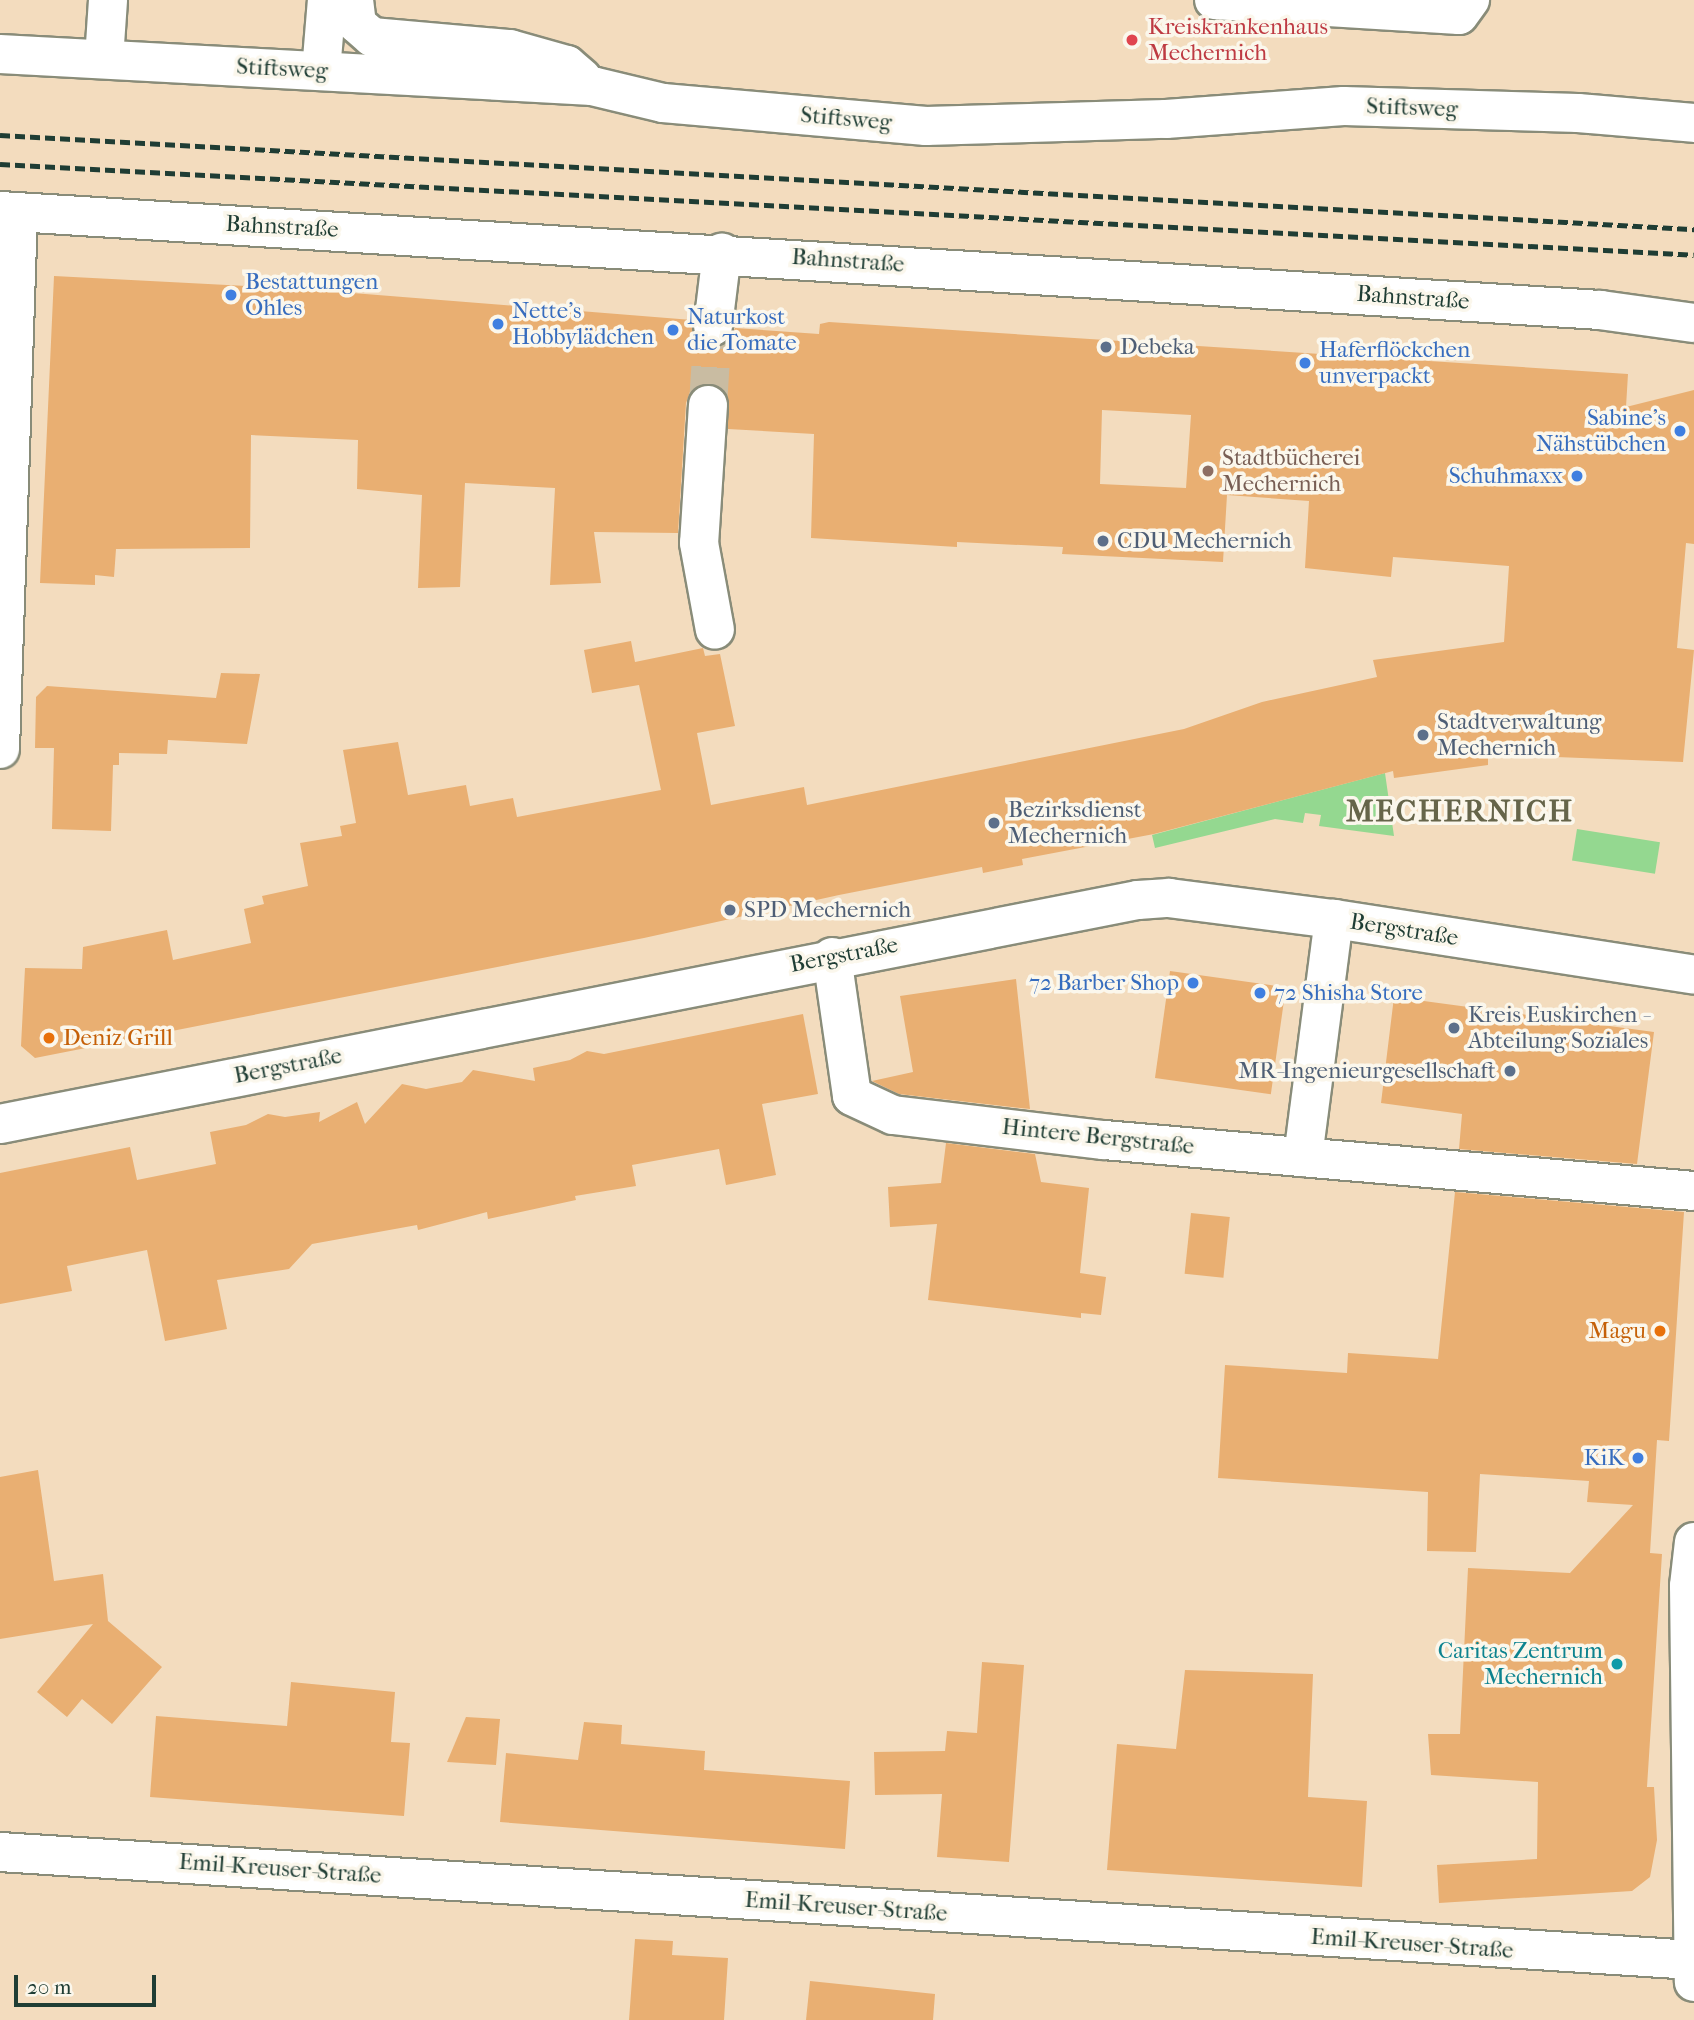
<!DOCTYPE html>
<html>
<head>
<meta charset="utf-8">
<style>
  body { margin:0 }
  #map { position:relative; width:1694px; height:2020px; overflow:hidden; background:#f3dcbe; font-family:"IM FELL French Canon",serif }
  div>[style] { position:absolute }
  .green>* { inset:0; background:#94d890; transform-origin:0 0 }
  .building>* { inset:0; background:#e9af72; transform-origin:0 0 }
  .minor-tunnel>* { height:38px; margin-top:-19px; transform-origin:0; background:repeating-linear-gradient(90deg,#c9bca2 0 38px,transparent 0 57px) }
  .roads { filter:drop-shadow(2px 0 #898c79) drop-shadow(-2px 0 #898c79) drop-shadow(0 2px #898c79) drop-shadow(0 -2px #898c79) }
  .minor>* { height:38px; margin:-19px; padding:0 19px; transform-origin:19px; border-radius:19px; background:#fff }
  .rail>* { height:5px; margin-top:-2.5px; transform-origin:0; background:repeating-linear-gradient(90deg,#1f3d34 0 10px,transparent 0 15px) }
  .dots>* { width:19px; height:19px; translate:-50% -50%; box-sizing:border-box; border:4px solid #fbf7ec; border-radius:50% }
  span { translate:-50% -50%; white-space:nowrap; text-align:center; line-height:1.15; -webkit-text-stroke:7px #fbf7ec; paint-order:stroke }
  .health-label { font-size:23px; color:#be3a42 }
  .left { translate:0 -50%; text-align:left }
  .street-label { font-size:23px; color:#1f3d34 }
  .shop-label { font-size:23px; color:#366cbe }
  .right { translate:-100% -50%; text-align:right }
  .service-label { font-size:23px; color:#4e5e75 }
  .education-label { font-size:23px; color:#785e54 }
  .food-label { font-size:23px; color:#c56008 }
  .culture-label { font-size:23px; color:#0d838f }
  .district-label { font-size:30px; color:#66654a; font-weight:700; letter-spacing:2px }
  .scale { position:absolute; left:14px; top:1975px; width:142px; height:32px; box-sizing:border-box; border:4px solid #1f3d34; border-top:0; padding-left:9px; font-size:21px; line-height:24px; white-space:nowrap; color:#1f3d34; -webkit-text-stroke:5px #fbf7ec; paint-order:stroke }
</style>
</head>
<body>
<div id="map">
  <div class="green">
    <div style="clip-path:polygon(1385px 773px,1394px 836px,1319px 826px,1321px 815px,1305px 813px,1303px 823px,1275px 819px,1155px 848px,1152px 835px)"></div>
    <div style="left:1577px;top:829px;width:84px;height:32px;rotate:9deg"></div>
  </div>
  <div class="building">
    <div style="clip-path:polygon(evenodd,54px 276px,302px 289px,692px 320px,693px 335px,711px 348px,730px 340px,735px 328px,819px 334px,820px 324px,829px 322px,1628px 374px,1626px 407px,1694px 390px,1694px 544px,1686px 543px,1677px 648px,1694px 650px,1683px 762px,1531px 756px,1488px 758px,1488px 765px,1394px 778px,1393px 771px,1154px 834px,1022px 859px,1023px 865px,983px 873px,982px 867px,839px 895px,644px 938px,35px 1058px,21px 1046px,25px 968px,82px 969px,83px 947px,167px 930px,173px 960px,251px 943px,244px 909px,264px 904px,262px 896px,308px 886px,300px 843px,342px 836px,340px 826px,356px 823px,343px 750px,398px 742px,408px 795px,466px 785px,470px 806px,513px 798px,517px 817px,661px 790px,639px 685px,592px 693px,584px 650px,631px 641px,635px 662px,703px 648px,705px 656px,720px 654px,735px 726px,697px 733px,711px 805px,804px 787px,807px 805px,1184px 729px,1262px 702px,1377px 677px,1373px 660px,1504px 642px,1509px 566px,1393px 557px,1391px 577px,1305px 568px,1309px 501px,1227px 495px,1223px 562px,1062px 554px,1063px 547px,957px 542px,957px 547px,811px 538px,814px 434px,728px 429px,728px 396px,709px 383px,690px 392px,686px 403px,678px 533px,594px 532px,601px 583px,550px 585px,555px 488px,465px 483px,460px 587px,418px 588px,422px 495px,357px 489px,358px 440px,251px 435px,250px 548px,116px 549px,114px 577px,95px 575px,95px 585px,40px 583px,54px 276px,1102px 410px,1191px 415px,1186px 488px,1100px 484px,1102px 410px)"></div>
    <div style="clip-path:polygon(221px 673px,260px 674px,247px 744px,168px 740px,167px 754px,119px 753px,119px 765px,113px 765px,111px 831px,52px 829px,54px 748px,35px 748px,36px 697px,47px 686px,216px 698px)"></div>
    <div style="left:1170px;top:971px;width:117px;height:108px;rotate:8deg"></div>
    <div style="clip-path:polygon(1016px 979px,1030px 1109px,899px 1094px,872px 1081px,913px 1072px,900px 996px)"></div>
    <div style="clip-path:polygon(1394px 997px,1654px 1032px,1637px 1164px,1459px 1149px,1462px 1114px,1381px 1103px)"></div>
    <div style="clip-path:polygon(803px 1014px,818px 1094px,762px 1104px,776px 1175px,726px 1185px,719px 1149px,632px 1165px,636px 1186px,575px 1196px,576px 1200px,488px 1219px,487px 1212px,418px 1230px,417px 1225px,312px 1244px,289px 1269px,217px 1280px,227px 1329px,165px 1341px,147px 1250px,67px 1266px,72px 1291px,0 1304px,0 1173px,130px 1147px,137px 1180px,216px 1164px,210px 1132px,246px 1125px,268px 1114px,285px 1117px,320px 1112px,319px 1122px,357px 1102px,365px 1124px,402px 1084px,426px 1089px,462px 1082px,473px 1070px,535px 1081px,533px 1068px,570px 1060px,587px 1051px,604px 1054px)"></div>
    <div style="clip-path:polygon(946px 1143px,1035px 1154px,1041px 1182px,1089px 1188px,1080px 1273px,1106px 1277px,1101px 1315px,1081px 1313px,1081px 1318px,928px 1300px,937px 1224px,890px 1227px,888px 1187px,941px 1183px)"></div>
    <div style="clip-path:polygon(1455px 1192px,1684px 1212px,1669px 1441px,1657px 1440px,1650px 1553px,1662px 1554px,1647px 1787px,1654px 1787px,1657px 1840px,1650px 1877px,1632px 1891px,1439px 1903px,1437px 1865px,1537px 1859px,1538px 1782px,1431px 1775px,1428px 1734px,1460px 1734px,1468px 1568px,1570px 1573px,1633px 1505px,1587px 1502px,1589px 1481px,1480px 1474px,1476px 1552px,1427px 1551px,1428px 1492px,1218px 1478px,1225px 1365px,1347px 1373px,1348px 1353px,1438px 1359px)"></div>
    <div style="left:1191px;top:1213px;width:39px;height:61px;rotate:6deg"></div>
    <div style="clip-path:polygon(38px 1470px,54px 1581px,103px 1574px,108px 1621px,162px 1667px,112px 1724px,82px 1699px,67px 1717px,37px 1692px,93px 1624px,0 1639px,0 1477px)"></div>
    <div style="clip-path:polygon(982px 1662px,1024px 1665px,1009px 1862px,937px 1857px,942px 1794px,875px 1795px,874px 1752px,945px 1751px,947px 1731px,977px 1733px)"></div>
    <div style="clip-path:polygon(1185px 1670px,1313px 1674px,1308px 1797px,1367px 1801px,1362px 1887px,1107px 1870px,1117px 1744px,1176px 1749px)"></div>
    <div style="clip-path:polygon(291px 1682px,395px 1692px,391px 1742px,410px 1743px,404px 1816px,150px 1797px,156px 1716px,287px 1726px)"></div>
    <div style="clip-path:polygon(466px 1717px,500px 1719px,496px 1765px,447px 1762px)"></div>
    <div style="clip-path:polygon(584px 1722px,622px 1725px,621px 1744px,705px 1751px,704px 1770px,850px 1781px,845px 1849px,500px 1822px,506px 1753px,578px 1760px)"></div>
    <div style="clip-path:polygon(635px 1939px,673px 1941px,672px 1955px,728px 1958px,724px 2020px,629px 2020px)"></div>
    <div style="clip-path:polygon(810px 1981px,935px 1994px,933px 2020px,806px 2020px)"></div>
  </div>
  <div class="minor-tunnel">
    <div style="left:708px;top:405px;width:79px;rotate:-86.4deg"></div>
  </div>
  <div class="roads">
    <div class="minor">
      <div style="left:354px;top:0;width:24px;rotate:83deg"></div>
      <div style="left:357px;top:24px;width:20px;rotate:41deg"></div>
      <div style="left:372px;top:37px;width:139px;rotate:5deg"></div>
      <div style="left:510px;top:49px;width:59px;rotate:15.7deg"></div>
      <div style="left:567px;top:65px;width:20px;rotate:41deg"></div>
      <div style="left:1214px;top:0;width:245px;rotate:3.5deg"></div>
      <div style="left:1459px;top:15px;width:19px;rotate:-54deg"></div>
      <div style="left:0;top:54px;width:593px;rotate:3.09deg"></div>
      <div style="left:592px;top:86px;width:73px;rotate:13.5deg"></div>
      <div style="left:663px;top:103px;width:264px;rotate:5deg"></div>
      <div style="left:926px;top:126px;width:240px;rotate:-1.7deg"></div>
      <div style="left:1166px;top:119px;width:178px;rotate:-4.2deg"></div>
      <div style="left:1344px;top:106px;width:234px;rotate:1.7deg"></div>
      <div style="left:1578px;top:113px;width:116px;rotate:4.9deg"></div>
      <div style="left:104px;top:59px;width:59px;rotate:-86.1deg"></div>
      <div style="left:321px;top:71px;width:71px;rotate:-85.2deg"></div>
      <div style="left:0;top:211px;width:1603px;rotate:3.54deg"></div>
      <div style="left:1600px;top:310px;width:95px;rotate:7.9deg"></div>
      <div style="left:713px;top:326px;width:74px;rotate:-83deg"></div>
      <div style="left:708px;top:405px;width:138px;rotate:93.7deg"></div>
      <div style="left:699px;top:543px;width:88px;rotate:79.6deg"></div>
      <div style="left:0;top:749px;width:537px;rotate:-88.08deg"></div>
      <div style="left:832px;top:957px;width:140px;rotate:81.8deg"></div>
      <div style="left:852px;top:1096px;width:45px;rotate:24.9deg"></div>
      <div style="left:893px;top:1115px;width:212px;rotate:6.8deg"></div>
      <div style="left:1104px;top:1140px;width:592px;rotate:4.94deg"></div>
      <div style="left:0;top:1124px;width:1160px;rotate:-11.14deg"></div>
      <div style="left:1138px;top:900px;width:31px;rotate:-4deg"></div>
      <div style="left:1169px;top:898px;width:166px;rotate:7.3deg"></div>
      <div style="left:1334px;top:919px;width:364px;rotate:8.8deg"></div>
      <div style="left:1303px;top:1157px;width:240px;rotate:-82.6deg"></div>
      <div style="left:1694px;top:1542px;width:44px;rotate:96.5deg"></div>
      <div style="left:1689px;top:1586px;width:396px;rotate:89.3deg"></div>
      <div style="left:0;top:1852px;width:1695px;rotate:3.65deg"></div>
    </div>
  </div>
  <div class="rail">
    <div style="left:0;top:135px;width:1697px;rotate:3.18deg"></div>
    <div style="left:0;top:164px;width:1696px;rotate:3.07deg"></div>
  </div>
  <div class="dots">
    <div style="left:1132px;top:40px;background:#e0444e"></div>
    <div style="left:231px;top:295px;background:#3f7fe0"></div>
    <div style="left:498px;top:324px;background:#3f7fe0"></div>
    <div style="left:673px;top:330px;background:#3f7fe0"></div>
    <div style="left:1106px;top:347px;background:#5c6f8a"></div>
    <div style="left:1305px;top:363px;background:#3f7fe0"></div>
    <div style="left:1680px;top:431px;background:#3f7fe0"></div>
    <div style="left:1208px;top:471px;background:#8d6e63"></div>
    <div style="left:1577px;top:476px;background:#3f7fe0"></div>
    <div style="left:1103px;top:541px;background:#5c6f8a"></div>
    <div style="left:1423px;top:735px;background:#5c6f8a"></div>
    <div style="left:994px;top:823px;background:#5c6f8a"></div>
    <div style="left:730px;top:910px;background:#5c6f8a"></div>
    <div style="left:1193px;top:983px;background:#3f7fe0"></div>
    <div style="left:1260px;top:993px;background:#3f7fe0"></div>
    <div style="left:1454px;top:1028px;background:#5c6f8a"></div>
    <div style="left:49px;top:1038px;background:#e8710a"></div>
    <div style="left:1510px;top:1071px;background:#5c6f8a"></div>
    <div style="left:1660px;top:1331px;background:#e8710a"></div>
    <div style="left:1638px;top:1458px;background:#3f7fe0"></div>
    <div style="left:1617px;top:1664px;background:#0f9aa8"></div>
  </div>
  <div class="health-label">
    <span class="left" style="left:1148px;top:40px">Kreiskrankenhaus<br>Mechernich</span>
  </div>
  <div class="street-label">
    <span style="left:282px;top:69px;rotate:3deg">Stiftsweg</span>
    <span style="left:1412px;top:108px;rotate:2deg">Stiftsweg</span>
    <span style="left:846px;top:119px;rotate:5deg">Stiftsweg</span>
    <span style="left:282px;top:227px;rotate:3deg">Bahnstraße</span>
    <span style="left:848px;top:261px;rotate:4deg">Bahnstraße</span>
    <span style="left:1413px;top:298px;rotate:4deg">Bahnstraße</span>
    <span style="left:1404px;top:930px;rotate:9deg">Bergstraße</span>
    <span style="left:844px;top:955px;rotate:-11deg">Bergstraße</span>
    <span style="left:288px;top:1066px;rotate:-11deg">Bergstraße</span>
    <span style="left:1098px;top:1137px;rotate:6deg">Hintere Bergstraße</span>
    <span style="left:280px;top:1869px;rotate:4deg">Emil-Kreuser-Straße</span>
    <span style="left:846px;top:1907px;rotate:4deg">Emil-Kreuser-Straße</span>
    <span style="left:1412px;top:1944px;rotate:4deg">Emil-Kreuser-Straße</span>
  </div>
  <div class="shop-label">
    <span class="left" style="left:245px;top:295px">Bestattungen<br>Ohles</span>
    <span class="left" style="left:512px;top:324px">Nette's<br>Hobbylädchen</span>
    <span class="left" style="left:687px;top:330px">Naturkost<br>die Tomate</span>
    <span class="left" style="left:1319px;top:363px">Haferflöckchen<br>unverpackt</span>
    <span class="right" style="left:1666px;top:431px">Sabine's<br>Nähstübchen</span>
    <span class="right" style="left:1563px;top:476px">Schuhmaxx</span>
    <span class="right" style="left:1179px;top:983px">72 Barber Shop</span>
    <span class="left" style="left:1274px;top:993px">72 Shisha Store</span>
    <span class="right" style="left:1624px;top:1458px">KiK</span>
  </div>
  <div class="service-label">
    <span class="left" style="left:1120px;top:347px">Debeka</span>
    <span class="left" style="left:1117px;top:541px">CDU Mechernich</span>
    <span class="left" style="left:1437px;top:735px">Stadtverwaltung<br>Mechernich</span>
    <span class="left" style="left:1008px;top:823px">Bezirksdienst<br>Mechernich</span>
    <span class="left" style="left:744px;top:910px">SPD Mechernich</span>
    <span class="left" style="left:1468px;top:1028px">Kreis Euskirchen -<br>Abteilung Soziales</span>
    <span class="right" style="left:1496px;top:1071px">MR-Ingenieurgesellschaft</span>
  </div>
  <div class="education-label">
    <span class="left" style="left:1222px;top:471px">Stadtbücherei<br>Mechernich</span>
  </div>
  <div class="food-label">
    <span class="left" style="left:63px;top:1038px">Deniz Grill</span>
    <span class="right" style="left:1646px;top:1331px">Magu</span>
  </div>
  <div class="culture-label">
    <span class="right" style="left:1603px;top:1664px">Caritas Zentrum<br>Mechernich</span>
  </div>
  <div class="district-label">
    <span style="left:1460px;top:812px">MECHERNICH</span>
  </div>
  <div class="scale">20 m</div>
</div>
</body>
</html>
